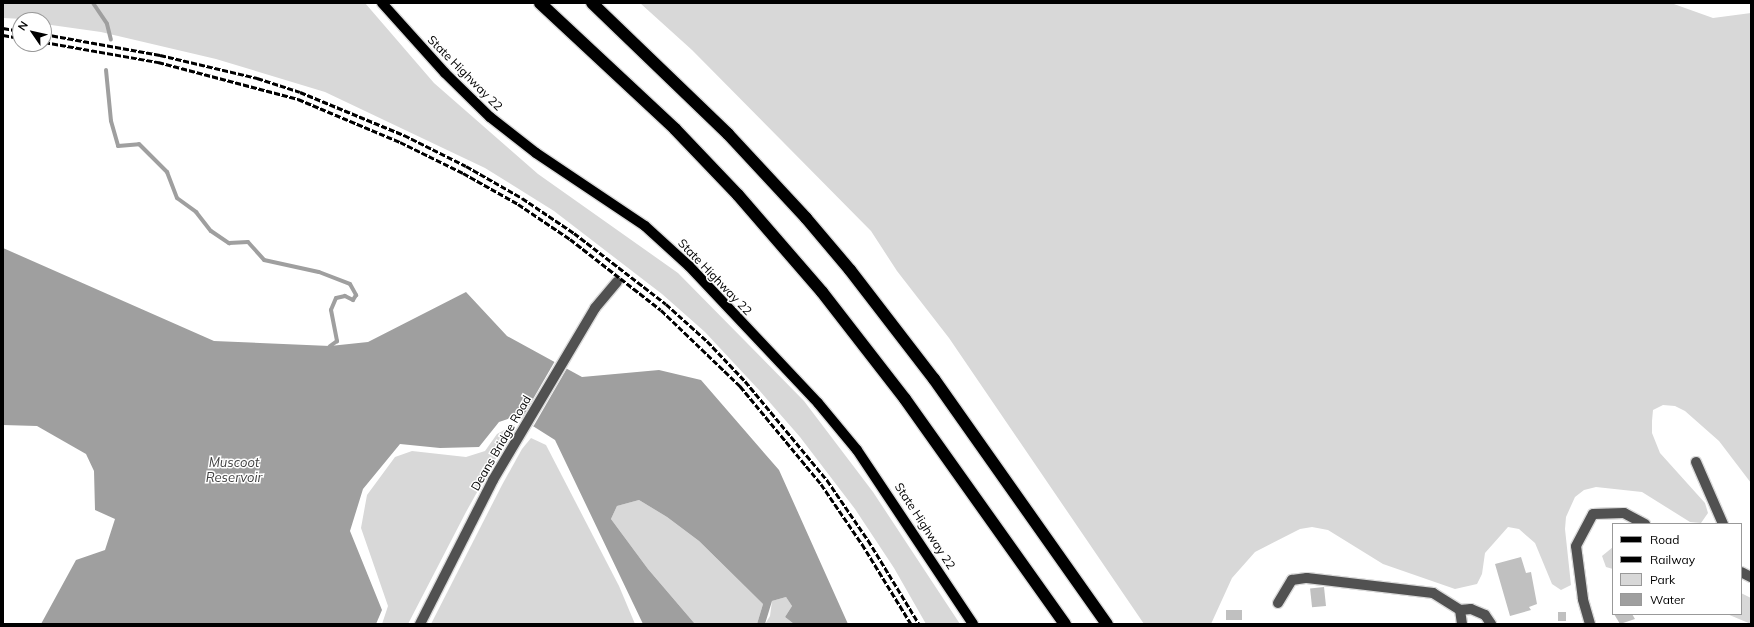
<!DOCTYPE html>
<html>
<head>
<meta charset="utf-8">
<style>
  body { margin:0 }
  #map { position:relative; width:1754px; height:627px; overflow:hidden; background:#fff; font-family:Mulish,sans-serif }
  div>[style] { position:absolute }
  .green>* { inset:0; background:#d8d8d8 }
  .water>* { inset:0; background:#9f9f9f }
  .pier>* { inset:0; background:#fff; transform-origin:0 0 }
  .stream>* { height:4px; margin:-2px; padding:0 2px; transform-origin:2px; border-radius:2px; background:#9f9f9f }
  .building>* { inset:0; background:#c0c0c0; transform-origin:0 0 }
  .roads { filter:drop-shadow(1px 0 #dbdbdb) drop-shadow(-1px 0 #dbdbdb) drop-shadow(0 1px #dbdbdb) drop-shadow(0 -1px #dbdbdb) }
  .minor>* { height:10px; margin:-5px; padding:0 5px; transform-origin:5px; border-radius:5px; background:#515151 }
  .major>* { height:10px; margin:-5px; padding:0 5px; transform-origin:5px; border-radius:5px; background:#000 }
  .highway>* { height:12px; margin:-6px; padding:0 6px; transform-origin:6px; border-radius:6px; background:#000 }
  .rail>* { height:3px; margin-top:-1.5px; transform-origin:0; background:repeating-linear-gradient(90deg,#000 0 6px,transparent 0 8px) }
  span { translate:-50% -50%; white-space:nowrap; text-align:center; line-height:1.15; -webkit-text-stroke:3px #fff; paint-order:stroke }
  .street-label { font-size:12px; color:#000 }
  .water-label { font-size:13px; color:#404040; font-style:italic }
  .frame { position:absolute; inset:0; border:4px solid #000; pointer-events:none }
  .legend { position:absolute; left:1612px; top:523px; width:130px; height:92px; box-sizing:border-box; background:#fff; border:1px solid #999; margin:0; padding:5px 7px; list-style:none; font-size:12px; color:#000 }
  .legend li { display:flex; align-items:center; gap:8px; height:20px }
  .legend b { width:20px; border:1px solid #999 }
  .north { position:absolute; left:12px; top:12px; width:40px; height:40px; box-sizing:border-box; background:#fff; border:1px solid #999; border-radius:50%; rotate:304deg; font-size:11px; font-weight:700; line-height:16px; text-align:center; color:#000 }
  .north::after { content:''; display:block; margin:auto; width:14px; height:18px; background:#000; clip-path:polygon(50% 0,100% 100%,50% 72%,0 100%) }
</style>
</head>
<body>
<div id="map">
  <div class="green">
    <div style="clip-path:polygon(3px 3px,365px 3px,434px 83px,538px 174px,678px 273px,804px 401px,873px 492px,960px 624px,926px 624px,894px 568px,855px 509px,800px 437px,759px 390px,705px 332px,662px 294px,554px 211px,485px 168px,325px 92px,216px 59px,101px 32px,44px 24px,44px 20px,3px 18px)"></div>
    <div style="clip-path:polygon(640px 3px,1671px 3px,1713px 18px,1751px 13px,1751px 483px,1719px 441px,1685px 411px,1675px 406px,1663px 405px,1653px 410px,1652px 421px,1652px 433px,1660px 453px,1705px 503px,1708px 513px,1701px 523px,1690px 522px,1642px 492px,1596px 487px,1584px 490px,1575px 497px,1566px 517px,1565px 529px,1571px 585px,1561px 590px,1552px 584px,1535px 543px,1519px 529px,1508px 527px,1485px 553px,1482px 574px,1477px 584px,1455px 589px,1383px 564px,1328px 530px,1312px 527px,1300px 529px,1255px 552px,1232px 578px,1211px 624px,1144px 624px,949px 338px,897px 271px,871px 231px,692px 50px)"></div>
    <div style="clip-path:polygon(515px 424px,466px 512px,408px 624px,382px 624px,388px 606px,361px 528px,367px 495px,395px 457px,412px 451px,466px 457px,485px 451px,497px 434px)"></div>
    <div style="clip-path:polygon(531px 438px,546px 445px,619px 586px,635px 624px,431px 624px,502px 485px,522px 449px)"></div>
    <div style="clip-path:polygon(639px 500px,667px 517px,699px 541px,763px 604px,757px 624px,695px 624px,648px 569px,611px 519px,617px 506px)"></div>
    <div style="clip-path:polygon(1613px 547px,1613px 569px,1606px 567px,1602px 556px)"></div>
    <div style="clip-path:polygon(1741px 593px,1751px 598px,1751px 624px,1727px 614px,1741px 614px)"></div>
    <div style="clip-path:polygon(786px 597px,792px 606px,785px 617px,794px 624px,765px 624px,770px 616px,772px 601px)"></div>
  </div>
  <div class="water">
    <div style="clip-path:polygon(3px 248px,214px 341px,330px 346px,368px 342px,466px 292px,507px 336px,582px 377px,659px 370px,701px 380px,779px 470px,848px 624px,794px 624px,785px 617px,792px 606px,786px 597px,772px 601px,765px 624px,757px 624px,763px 604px,699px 541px,667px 517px,639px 500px,617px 506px,611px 519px,648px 569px,695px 624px,643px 624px,555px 440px,517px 416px,499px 422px,479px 447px,440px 448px,400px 444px,363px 489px,350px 531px,382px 610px,376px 624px,41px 624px,76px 560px,105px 550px,115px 519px,95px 510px,94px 471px,86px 454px,37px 426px,3px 425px)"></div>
  </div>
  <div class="pier">
    <div style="left:555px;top:361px;width:14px;height:67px;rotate:30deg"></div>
  </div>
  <div class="stream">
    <div style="left:93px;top:3px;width:25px;rotate:56deg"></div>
    <div style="left:107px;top:24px;width:16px;rotate:76deg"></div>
    <div style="left:106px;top:70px;width:51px;rotate:84.4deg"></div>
    <div style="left:111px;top:121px;width:26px;rotate:74deg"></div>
    <div style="left:118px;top:146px;width:21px;rotate:-5deg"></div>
    <div style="left:139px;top:144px;width:40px;rotate:45deg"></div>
    <div style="left:167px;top:172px;width:28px;rotate:69deg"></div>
    <div style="left:177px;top:198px;width:24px;rotate:36deg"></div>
    <div style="left:196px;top:212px;width:24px;rotate:52deg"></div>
    <div style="left:211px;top:231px;width:22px;rotate:34deg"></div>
    <div style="left:229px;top:243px;width:19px;rotate:-3deg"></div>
    <div style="left:248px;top:242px;width:24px;rotate:48deg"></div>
    <div style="left:264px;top:260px;width:56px;rotate:12.3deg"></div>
    <div style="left:319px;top:272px;width:33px;rotate:21deg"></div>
    <div style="left:350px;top:284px;width:13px;rotate:61deg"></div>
    <div style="left:356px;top:295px;width:6px;rotate:121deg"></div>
    <div style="left:353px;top:300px;width:9px;rotate:-153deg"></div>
    <div style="left:345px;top:296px;width:9px;rotate:167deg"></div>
    <div style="left:336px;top:298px;width:13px;rotate:113deg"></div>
    <div style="left:331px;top:310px;width:32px;rotate:79deg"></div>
    <div style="left:337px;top:341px;width:9px;rotate:144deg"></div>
  </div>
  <div class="building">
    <div style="clip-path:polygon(1521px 557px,1526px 573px,1531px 572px,1537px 604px,1529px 607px,1531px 610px,1510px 616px,1495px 564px)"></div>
    <div style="left:1324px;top:587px;width:19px;height:14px;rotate:84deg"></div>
    <div style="left:1226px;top:610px;width:16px;height:10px"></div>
    <div style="left:1558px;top:612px;width:8px;height:9px"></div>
    <div style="clip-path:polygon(1614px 614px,1632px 614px,1635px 619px,1620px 624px)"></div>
  </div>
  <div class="roads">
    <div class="minor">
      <div style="left:1696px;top:462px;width:68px;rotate:66.5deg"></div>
      <div style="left:1741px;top:572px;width:11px;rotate:27deg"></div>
      <div style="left:1278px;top:603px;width:27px;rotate:-59deg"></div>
      <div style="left:1292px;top:580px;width:15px;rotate:-8deg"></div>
      <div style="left:1307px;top:578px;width:127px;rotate:6.8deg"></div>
      <div style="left:1433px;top:593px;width:32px;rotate:32deg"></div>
      <div style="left:420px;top:624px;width:161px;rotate:-63.1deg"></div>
      <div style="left:493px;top:480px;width:200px;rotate:-59.3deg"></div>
      <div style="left:595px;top:308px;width:34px;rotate:-50deg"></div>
      <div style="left:1462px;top:624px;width:14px;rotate:-98deg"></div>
      <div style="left:1460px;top:610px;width:11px;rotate:-5deg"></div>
      <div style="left:1471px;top:609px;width:15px;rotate:23deg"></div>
      <div style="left:1485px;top:615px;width:11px;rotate:56deg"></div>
      <div style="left:1590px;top:624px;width:26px;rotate:-106deg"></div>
      <div style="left:1583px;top:599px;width:53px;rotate:-97.5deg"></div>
      <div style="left:1576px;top:546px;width:36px;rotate:-62deg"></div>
      <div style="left:1593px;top:514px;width:31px;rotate:-2deg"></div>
      <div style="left:1624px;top:513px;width:24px;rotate:28deg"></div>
    </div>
    <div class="major">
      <div style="left:382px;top:3px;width:94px;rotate:48deg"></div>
      <div style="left:445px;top:73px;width:63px;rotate:44.4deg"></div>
      <div style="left:490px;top:117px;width:58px;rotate:38deg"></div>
      <div style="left:536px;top:153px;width:131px;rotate:33.8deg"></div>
      <div style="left:645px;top:226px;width:59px;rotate:42.3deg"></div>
      <div style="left:689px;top:266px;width:188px;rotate:46.7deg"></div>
      <div style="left:818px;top:403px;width:61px;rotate:50.3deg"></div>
      <div style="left:857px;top:450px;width:209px;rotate:56.3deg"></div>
    </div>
    <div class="highway">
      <div style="left:540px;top:3px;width:185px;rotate:43deg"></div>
      <div style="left:675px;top:129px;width:91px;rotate:46.3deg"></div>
      <div style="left:738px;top:195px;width:128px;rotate:49.1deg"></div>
      <div style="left:822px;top:292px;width:135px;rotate:52.2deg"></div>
      <div style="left:905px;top:399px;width:276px;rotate:54.6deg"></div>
      <div style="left:592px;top:3px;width:189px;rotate:43.9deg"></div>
      <div style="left:728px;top:134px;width:115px;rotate:47.1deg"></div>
      <div style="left:806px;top:218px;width:68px;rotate:49.8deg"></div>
      <div style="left:850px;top:270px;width:138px;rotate:52.4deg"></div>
      <div style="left:934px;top:379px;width:300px;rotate:54.8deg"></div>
    </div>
  </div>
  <div class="rail">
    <div style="left:3px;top:28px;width:17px;rotate:10deg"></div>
    <div style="left:44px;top:34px;width:118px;rotate:10.3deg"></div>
    <div style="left:160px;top:55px;width:100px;rotate:13.3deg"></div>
    <div style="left:257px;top:78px;width:45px;rotate:18deg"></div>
    <div style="left:300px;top:92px;width:113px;rotate:22.5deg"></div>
    <div style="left:404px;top:135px;width:69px;rotate:26.6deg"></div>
    <div style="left:466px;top:166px;width:64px;rotate:29.7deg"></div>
    <div style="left:522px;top:198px;width:63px;rotate:33.9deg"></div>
    <div style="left:574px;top:233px;width:116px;rotate:37.7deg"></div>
    <div style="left:666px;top:304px;width:55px;rotate:42.1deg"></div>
    <div style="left:707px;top:341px;width:55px;rotate:46.5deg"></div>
    <div style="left:745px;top:381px;width:129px;rotate:50.4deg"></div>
    <div style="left:827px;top:480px;width:73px;rotate:55.7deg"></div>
    <div style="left:868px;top:540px;width:98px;rotate:58.7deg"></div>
    <div style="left:3px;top:35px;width:17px;rotate:10deg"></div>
    <div style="left:44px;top:42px;width:116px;rotate:10deg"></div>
    <div style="left:158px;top:62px;width:145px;rotate:14.8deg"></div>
    <div style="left:298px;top:99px;width:111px;rotate:22.9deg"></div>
    <div style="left:400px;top:142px;width:70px;rotate:26.2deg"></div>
    <div style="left:463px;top:173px;width:63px;rotate:29.4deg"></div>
    <div style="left:518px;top:204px;width:63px;rotate:33.9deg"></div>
    <div style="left:570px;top:239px;width:115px;rotate:38deg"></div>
    <div style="left:661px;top:310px;width:110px;rotate:43.9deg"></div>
    <div style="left:740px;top:386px;width:127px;rotate:50.4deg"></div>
    <div style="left:821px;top:484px;width:73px;rotate:55.7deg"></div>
    <div style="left:862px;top:544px;width:94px;rotate:58.5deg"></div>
  </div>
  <div class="street-label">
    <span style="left:465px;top:73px;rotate:45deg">State Highway 22</span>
    <span style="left:715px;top:277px;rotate:46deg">State Highway 22</span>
    <span style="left:501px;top:443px;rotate:-60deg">Deans Bridge Road</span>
    <span style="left:925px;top:526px;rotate:57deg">State Highway 22</span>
  </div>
  <div class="water-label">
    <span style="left:234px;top:470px">Muscoot<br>Reservoir</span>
  </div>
  <div class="frame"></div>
  <ul class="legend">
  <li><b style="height:5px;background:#000"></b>Road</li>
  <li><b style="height:5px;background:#000"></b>Railway</li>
  <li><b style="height:11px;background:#d8d8d8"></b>Park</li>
  <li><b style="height:11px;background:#9f9f9f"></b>Water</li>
  </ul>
  <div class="north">N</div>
</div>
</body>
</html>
